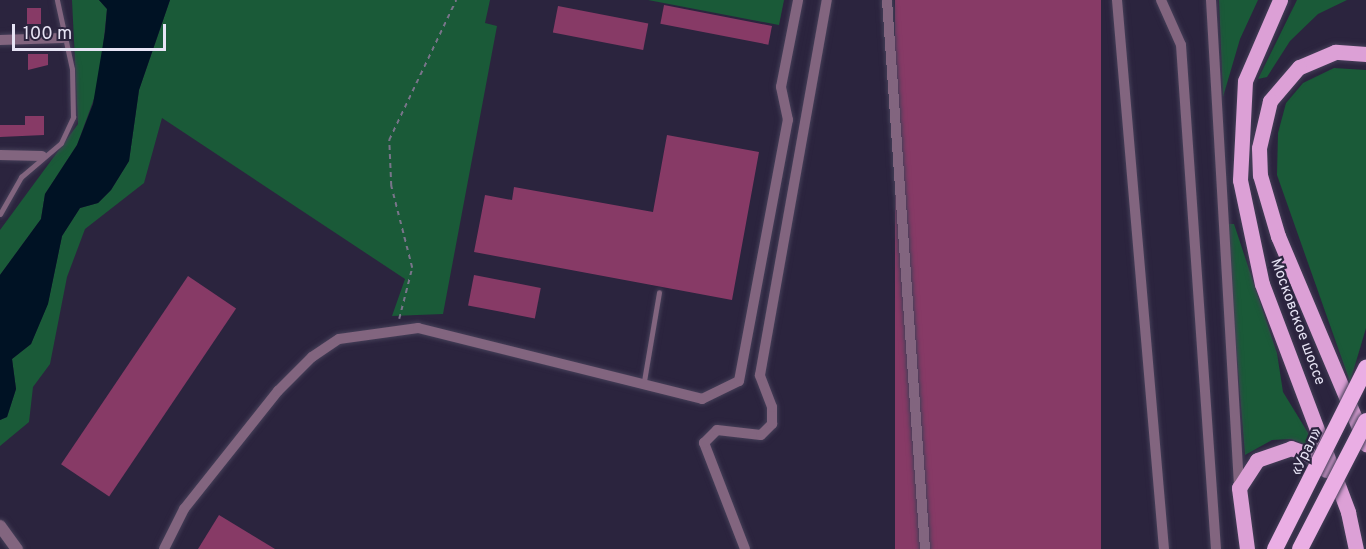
<!DOCTYPE html>
<meta charset="utf-8">
<style>
body{margin:0}
#map{position:relative;width:1366px;height:549px;overflow:hidden;background:#2b243e;font-family:Overpass,sans-serif}
div>[style]{position:absolute}
[style*='--x']{left:calc(var(--x)*1px);top:calc(var(--y)*1px);width:calc(var(--w)*1px);rotate:calc(var(--a)*1deg)}
.green>*{inset:0;background:#1a5a38}
.water>*{inset:0;background:#001224}
.building>*{inset:0;background:#873a66;transform-origin:0 0}
.path>*{height:1.5px;margin-top:-0.75px;transform-origin:0;background:repeating-linear-gradient(90deg,#79748a 0 4.5px,transparent 0 9px)}
.roads{filter:drop-shadow(0 0 2px #453f58) drop-shadow(0 0 2px #453f58)}
.service>*{height:5px;margin:-2.5px;padding:0 2.5px;transform-origin:2.5px;border-radius:2.5px;background:#82657f}
.minor>*{height:10px;margin:-5px;padding:0 5px;transform-origin:5px;border-radius:5px;background:#82657f}
.tertiary>*{height:12px;margin:-6px;padding:0 6px;transform-origin:6px;border-radius:6px;background:#82657f}
.primary>*{height:15px;margin:-7.5px;padding:0 7.5px;transform-origin:7.5px;border-radius:7.5px;background:#dca0d6}
.bridges{filter:drop-shadow(0 0 2px #453f58) drop-shadow(0 0 2px #453f58)}
.trunk-bridge>*{height:16px;margin:-8px;padding:0 8px;transform-origin:8px;border-radius:8px;background:#eaaee4}
span{translate:-50% -50%;white-space:nowrap;text-align:center;line-height:1.15;-webkit-text-stroke:4.5px #2b243e;paint-order:stroke}
.street-label{font-size:15px;color:#e7e4f5}
.scale{position:absolute;left:12px;top:24px;width:154px;height:27px;box-sizing:border-box;border:3px solid #e7e4f5;border-top:0;padding-left:8px;font-size:18px;line-height:21px;white-space:nowrap;color:#e7e4f5;-webkit-text-stroke:4px #2b243e;paint-order:stroke}
</style>
<div id="map">
<div class="green">
<div style="clip-path:polygon(72px 0,99px 0,107px 9px,99px 85px,77px 145px,45px 194px,41px 219px,0 275px,0 230px,78px 124px)"></div>
<div style="clip-path:polygon(170px 0,490px 0,485px 23px,497px 26px,443px 314px,392px 316px,405px 279px,162px 118px,144px 183px,85px 229px,67px 277px,50px 364px,33px 387px,29px 422px,0 446px,0 420px,7px 417px,16px 389px,12px 359px,31px 344px,48px 303px,62px 236px,80px 208px,98px 203px,111px 190px,129px 161px,139px 90px)"></div>
<div style="clip-path:polygon(648px 0,784px 0,779px 25px)"></div>
<div style="clip-path:polygon(1219px 0,1258px 0,1240px 39px,1223px 97px)"></div>
<div style="clip-path:polygon(1297px 0,1347px 0,1318px 14px,1290px 41px,1267px 77px,1258px 79px)"></div>
<div style="clip-path:polygon(1334px 68px,1366px 70px,1366px 328px,1350px 382px,1277px 175px,1278px 133px,1286px 103px,1303px 83px)"></div>
<div style="clip-path:polygon(1226px 224px,1234px 224px,1277px 353px,1283px 392px,1318px 449px,1291px 439px,1272px 440px,1245px 455px)"></div>
</div>
<div class="water">
<div style="clip-path:polygon(99px 0,170px 0,139px 90px,129px 161px,111px 190px,98px 203px,80px 208px,62px 236px,48px 304px,31px 344px,12px 359px,16px 389px,7px 417px,0 420px,0 275px,41px 219px,45px 194px,77px 145px,93px 104px,105px 32px,107px 9px)"></div>
</div>
<div class="building">
<div style="left:895px;top:0;width:206px;height:551px"></div>
<div style="left:664px;top:5px;width:110px;height:19px;rotate:11deg"></div>
<div style="left:558px;top:6px;width:92px;height:27px;rotate:11deg"></div>
<div style="left:27px;top:8px;width:14px;height:16px"></div>
<div style="clip-path:polygon(28px 54px,48px 54px,48px 65px,28px 70px)"></div>
<div style="clip-path:polygon(25px 116px,44px 116px,44px 135px,0 137px,0 125px,25px 125px)"></div>
<div style="clip-path:polygon(667px 135px,759px 152px,732px 300px,474px 252px,485px 195px,512px 200px,514px 187px,653px 212px)"></div>
<div style="left:474px;top:275px;width:68px;height:31px;rotate:11deg"></div>
<div style="left:188px;top:276px;width:58px;height:227px;rotate:34deg"></div>
<div style="clip-path:polygon(219px 515px,275px 549px,198px 549px)"></div>
</div>
<div class="path">
<div style="--x:399;--y:319;--w:53;--a:-75.7"></div>
<div style="--x:412;--y:268;--w:85;--a:-104.4"></div>
<div style="--x:391;--y:186;--w:46;--a:-92.5"></div>
<div style="--x:389;--y:140;--w:155;--a:-64.4"></div>
</div>
<div class="roads">
<div class="service">
<div style="--x:0;--y:214;--w:43;--a:-60.4"></div>
<div style="--x:21;--y:177;--w:52;--a:-40.4"></div>
<div style="--x:61;--y:143;--w:29;--a:-65"></div>
<div style="--x:73;--y:117;--w:48;--a:-91.2"></div>
<div style="--x:72;--y:69;--w:71;--a:-102.3"></div>
<div style="--x:644;--y:381;--w:90;--a:-80.4"></div>
</div>
<div class="minor">
<div style="--x:887;--y:0;--w:550;--a:86.04"></div>
<div style="--x:1117;--y:0;--w:551;--a:85.11"></div>
<div style="--x:1161;--y:0;--w:49;--a:66"></div>
<div style="--x:1181;--y:45;--w:505;--a:86.03"></div>
<div style="--x:1211;--y:0;--w:489;--a:86.7"></div>
<div style="--x:0;--y:40;--w:62;--a:-1.8"></div>
<div style="--x:0;--y:155;--w:42;--a:1.4"></div>
<div style="--x:164;--y:549;--w:45;--a:-63.4"></div>
<div style="--x:184;--y:509;--w:151;--a:-51.5"></div>
<div style="--x:278;--y:391;--w:48;--a:-45"></div>
<div style="--x:312;--y:357;--w:32;--a:-34"></div>
<div style="--x:339;--y:339;--w:80;--a:-7.9"></div>
<div style="--x:418;--y:328;--w:293;--a:14"></div>
<div style="--x:702;--y:399;--w:41;--a:-25.9"></div>
<div style="--x:739;--y:381;--w:266;--a:-79.4"></div>
<div style="--x:788;--y:120;--w:34;--a:-102"></div>
<div style="--x:781;--y:87;--w:89;--a:-78.9"></div>
<div style="--x:745;--y:549;--w:114;--a:-111.1"></div>
<div style="--x:704;--y:443;--w:18;--a:-45"></div>
<div style="--x:717;--y:430;--w:44;--a:6.5"></div>
<div style="--x:761;--y:435;--w:16;--a:-45"></div>
<div style="--x:772;--y:424;--w:17;--a:-90"></div>
<div style="--x:772;--y:407;--w:34;--a:-111"></div>
<div style="--x:760;--y:375;--w:381;--a:-79.9"></div>
</div>
<div class="tertiary">
<div style="--x:0;--y:526;--w:29;--a:54"></div>
</div>
<div class="primary">
<div style="--x:1280;--y:0;--w:88;--a:113.4"></div>
<div style="--x:1245;--y:81;--w:99;--a:92.9"></div>
<div style="--x:1240;--y:180;--w:106;--a:78.1"></div>
<div style="--x:1262;--y:284;--w:244;--a:69.3"></div>
<div style="--x:1348;--y:512;--w:38;--a:78"></div>
<div style="--x:1366;--y:54;--w:31;--a:-176"></div>
<div style="--x:1335;--y:52;--w:39;--a:157"></div>
<div style="--x:1299;--y:67;--w:45;--a:130.5"></div>
<div style="--x:1270;--y:101;--w:48;--a:103.2"></div>
<div style="--x:1259;--y:148;--w:27;--a:88"></div>
<div style="--x:1260;--y:175;--w:64;--a:73.6"></div>
<div style="--x:1278;--y:236;--w:226;--a:67.1"></div>
<div style="--x:1247;--y:549;--w:62;--a:-97.5"></div>
<div style="--x:1239;--y:488;--w:33;--a:-57"></div>
<div style="--x:1257;--y:460;--w:36;--a:-19"></div>
<div style="--x:1291;--y:448;--w:20;--a:20"></div>
<div style="--x:1310;--y:455;--w:22;--a:43"></div>
</div>
</div>
<div class="bridges">
<div class="trunk-bridge">
<div style="--x:1275;--y:549;--w:203;--a:-63.3"></div>
<div style="--x:1300;--y:549;--w:144;--a:-62.7"></div>
</div>
</div>
<div class="street-label">
<span style="left:1297px;top:322px;rotate:70deg">Московское шоссе</span>
<span style="left:1307px;top:452px;rotate:-64deg">«Урал»</span>
</div>
<div class="scale">100 m</div>
</div>
